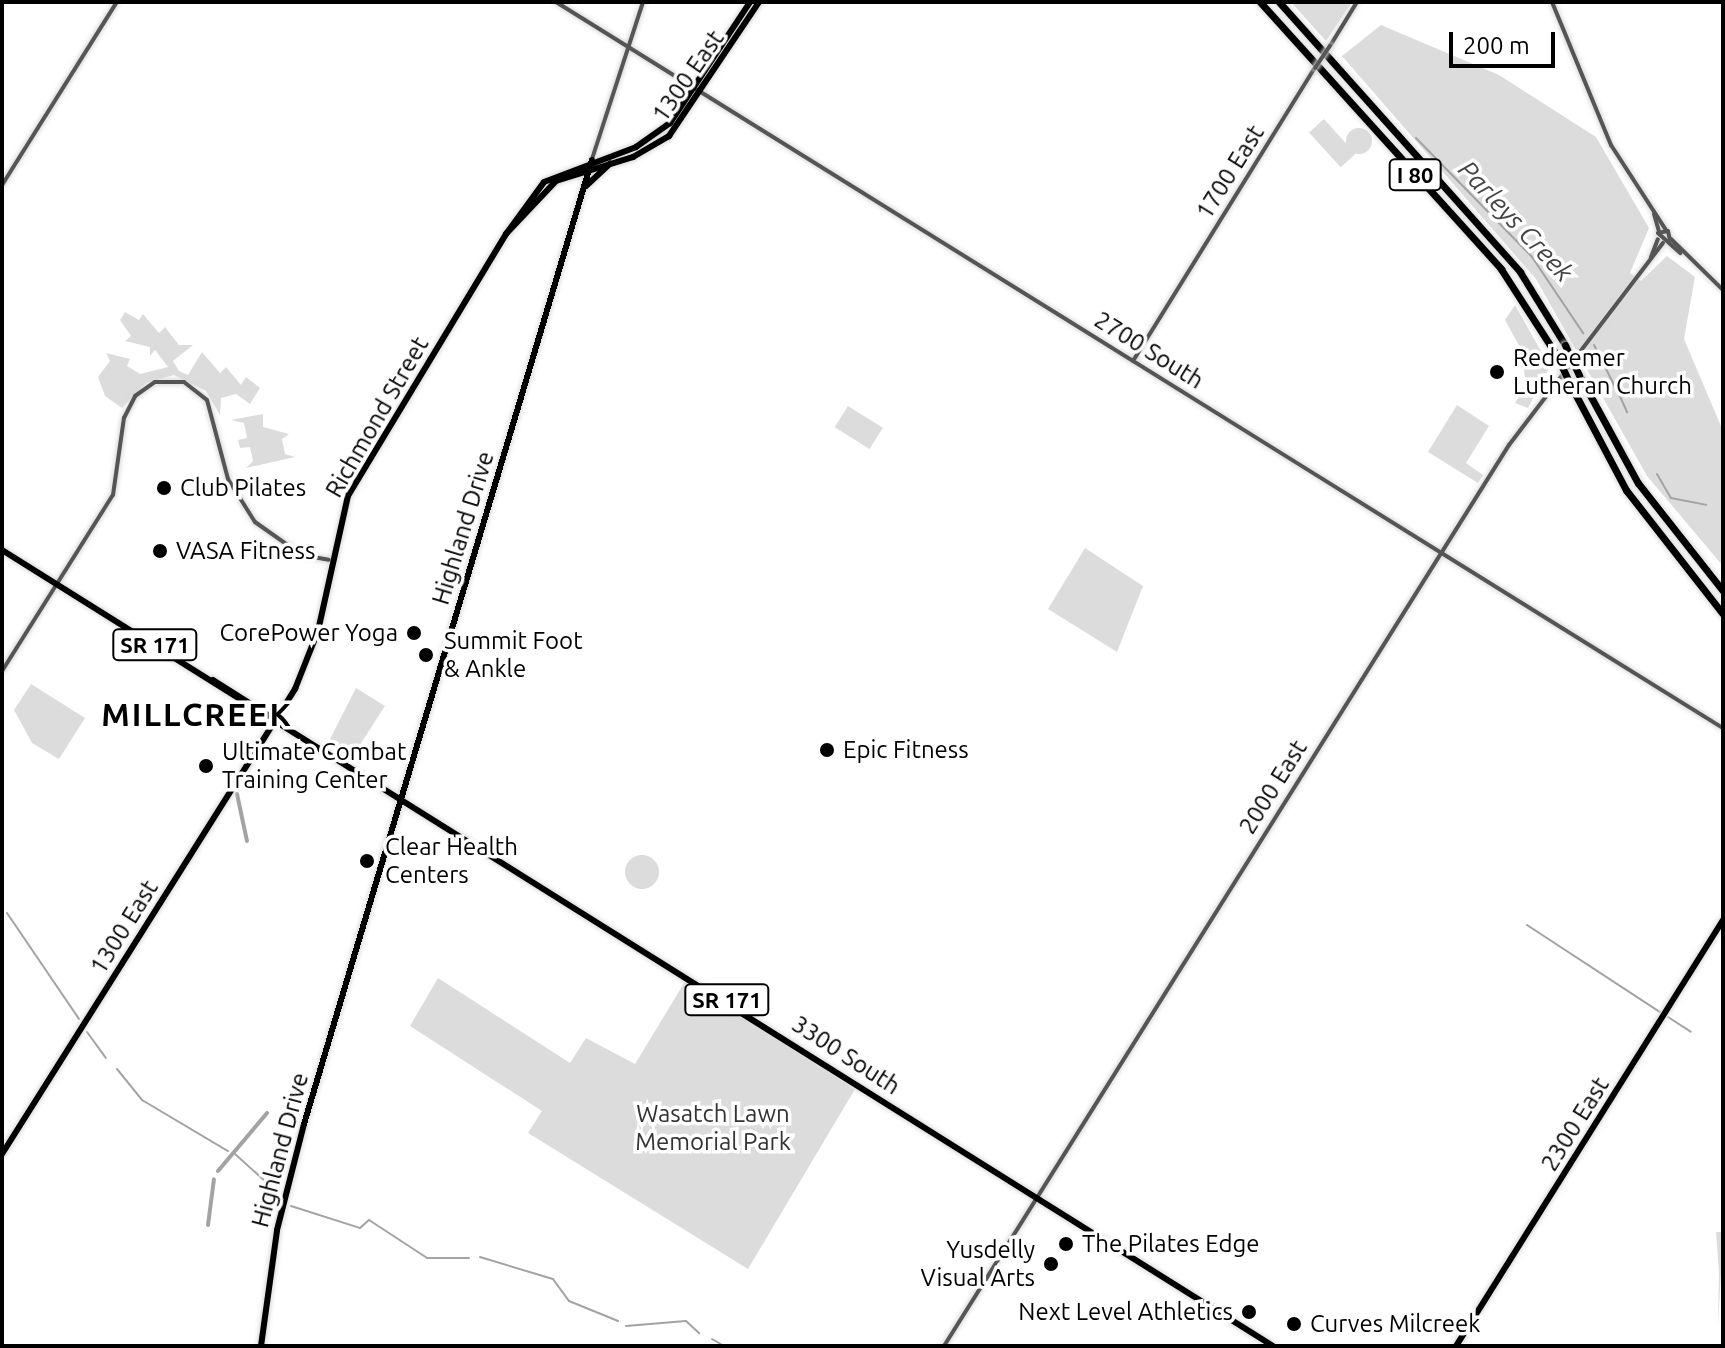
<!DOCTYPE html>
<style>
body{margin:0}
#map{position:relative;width:1725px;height:1348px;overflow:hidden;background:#fff;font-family:Ubuntu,sans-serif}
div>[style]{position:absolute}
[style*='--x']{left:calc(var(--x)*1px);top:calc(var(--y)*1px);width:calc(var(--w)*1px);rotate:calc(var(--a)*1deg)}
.green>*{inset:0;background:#dcdcdc;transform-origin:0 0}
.round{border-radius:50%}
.stream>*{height:2px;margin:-1px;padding:0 1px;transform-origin:1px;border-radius:1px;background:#a3a3a3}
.canal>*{height:4px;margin:-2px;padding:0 2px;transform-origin:2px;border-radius:2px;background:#a3a3a3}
.roads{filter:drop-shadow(0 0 2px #dbdbdb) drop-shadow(0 0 2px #dbdbdb)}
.minor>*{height:4px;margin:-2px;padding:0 2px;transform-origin:2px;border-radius:2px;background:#555}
.major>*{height:6px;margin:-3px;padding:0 3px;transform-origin:3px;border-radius:3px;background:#000}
.highway>*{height:7px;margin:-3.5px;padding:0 3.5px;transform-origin:3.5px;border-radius:3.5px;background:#000}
.bridges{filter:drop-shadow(0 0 2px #dbdbdb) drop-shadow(0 0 2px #dbdbdb)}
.minor-bridge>*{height:4px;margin:-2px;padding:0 2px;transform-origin:2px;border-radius:2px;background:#555}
.highway-bridge>*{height:7px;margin:-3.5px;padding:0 3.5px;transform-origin:3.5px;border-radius:3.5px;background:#000}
.dots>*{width:22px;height:22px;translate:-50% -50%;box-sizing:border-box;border:4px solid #fff;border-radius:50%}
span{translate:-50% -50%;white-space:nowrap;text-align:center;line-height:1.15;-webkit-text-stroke:7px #fff;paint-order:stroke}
.shield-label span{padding:2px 6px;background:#fff;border:2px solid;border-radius:6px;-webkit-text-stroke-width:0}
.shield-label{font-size:22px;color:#000;font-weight:700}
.street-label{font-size:24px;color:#000}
.poi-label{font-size:24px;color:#000}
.left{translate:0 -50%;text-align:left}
.right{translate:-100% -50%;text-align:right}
.park-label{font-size:24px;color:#333}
.water-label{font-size:26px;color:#444;font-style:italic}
.district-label{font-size:32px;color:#000;font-weight:700;letter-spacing:2px}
.frame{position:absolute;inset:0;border:4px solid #000;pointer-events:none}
.scale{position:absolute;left:1449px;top:32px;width:106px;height:36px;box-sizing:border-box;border:4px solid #000;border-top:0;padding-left:10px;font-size:24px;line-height:28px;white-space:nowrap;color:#000;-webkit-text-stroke:6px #fff;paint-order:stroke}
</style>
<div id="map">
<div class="green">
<div style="clip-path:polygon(1291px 2px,1352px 2px,1326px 41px)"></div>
<div style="clip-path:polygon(1381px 25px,1499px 75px,1596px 137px,1649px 228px,1630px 273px,1641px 281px,1667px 256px,1695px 277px,1684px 339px,1723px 431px,1723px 566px,1647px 476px,1536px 279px,1342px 56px)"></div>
<div style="left:1324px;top:119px;width:47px;height:20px;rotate:48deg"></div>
<div class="round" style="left:1346px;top:128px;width:26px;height:26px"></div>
<div style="clip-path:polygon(1515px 305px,1550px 367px,1528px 408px,1515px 403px,1526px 385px,1521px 349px,1505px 320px)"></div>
<div style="clip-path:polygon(125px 312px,139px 320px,143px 314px,159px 333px,165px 327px,179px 345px,193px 345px,173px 361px,179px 371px,188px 375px,202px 352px,220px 373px,226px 367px,241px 385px,246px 377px,260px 388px,250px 404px,236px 394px,221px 398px,220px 415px,206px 391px,174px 375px,146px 383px,122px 408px,105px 396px,98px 377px,110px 361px,106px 353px,130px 359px,127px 366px,140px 374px,168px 367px,155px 350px,150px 356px,150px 347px,125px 341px,131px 336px,120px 320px)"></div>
<div style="clip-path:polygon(1457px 405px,1489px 426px,1466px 463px,1483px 475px,1478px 483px,1428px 452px)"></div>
<div style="left:848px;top:406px;width:41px;height:25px;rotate:32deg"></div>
<div style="clip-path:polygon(263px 414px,263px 427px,289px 434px,282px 439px,285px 454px,295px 457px,246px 468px,253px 461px,250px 447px,240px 448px,238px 440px,247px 438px,244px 423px,231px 420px)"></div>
<div style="clip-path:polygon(1085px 548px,1143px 586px,1117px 652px,1048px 609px)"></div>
<div style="clip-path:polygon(31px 684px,85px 718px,59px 759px,32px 743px,14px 710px)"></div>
<div style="clip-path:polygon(356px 688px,385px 706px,352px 757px,328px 743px)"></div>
<div class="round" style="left:625px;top:855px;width:34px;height:34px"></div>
<div style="clip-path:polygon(438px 978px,570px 1063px,586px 1038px,635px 1064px,686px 980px,855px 1089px,748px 1269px,528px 1133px,542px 1111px,410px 1026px)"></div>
<div style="clip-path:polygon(1716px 1232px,1723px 1232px,1718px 1328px,1719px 1272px)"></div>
</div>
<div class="stream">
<div style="--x:1416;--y:138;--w:166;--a:45.7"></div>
<div style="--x:1532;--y:257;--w:92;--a:56.1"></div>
<div style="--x:1594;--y:345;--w:49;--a:63.4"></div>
<div style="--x:1619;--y:394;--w:20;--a:66"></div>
<div style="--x:1657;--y:474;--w:28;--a:60"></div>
<div style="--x:1671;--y:498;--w:36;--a:11"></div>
<div style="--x:7;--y:913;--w:128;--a:55.8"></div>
<div style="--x:1527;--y:925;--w:159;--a:33.2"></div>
<div style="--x:1668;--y:1017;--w:27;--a:33"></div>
<div style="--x:87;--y:1032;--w:32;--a:54"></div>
<div style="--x:117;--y:1069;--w:40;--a:51"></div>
<div style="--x:142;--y:1100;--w:100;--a:30.7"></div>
<div style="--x:235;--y:1154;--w:55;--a:42.1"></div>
<div style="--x:291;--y:1206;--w:72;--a:17.7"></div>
<div style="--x:360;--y:1228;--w:12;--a:-42"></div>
<div style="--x:369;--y:1220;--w:69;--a:33.2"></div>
<div style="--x:427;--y:1258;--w:42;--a:0"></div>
<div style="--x:480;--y:1257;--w:76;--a:16.8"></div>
<div style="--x:553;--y:1279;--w:27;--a:54"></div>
<div style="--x:569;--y:1301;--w:53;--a:22.2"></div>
<div style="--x:626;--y:1326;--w:60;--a:-4.8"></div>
<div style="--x:686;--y:1321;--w:18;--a:43"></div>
<div style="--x:712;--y:1339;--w:14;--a:30"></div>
</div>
<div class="canal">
<div style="--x:237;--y:794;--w:48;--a:78"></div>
<div style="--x:218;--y:1171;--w:76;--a:-49.8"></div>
<div style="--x:208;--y:1225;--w:46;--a:-82.6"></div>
</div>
<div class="roads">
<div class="minor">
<div style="--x:556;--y:2;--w:1374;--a:31.89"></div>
<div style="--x:1552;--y:2;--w:155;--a:67.6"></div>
<div style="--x:1611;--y:145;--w:101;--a:57.1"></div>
<div style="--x:1330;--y:46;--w:52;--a:-58.5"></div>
<div style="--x:592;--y:159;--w:165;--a:-72"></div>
<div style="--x:2;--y:185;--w:216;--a:-57.9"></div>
<div style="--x:1654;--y:214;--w:19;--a:74"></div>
<div style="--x:1671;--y:239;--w:73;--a:44.4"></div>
<div style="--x:1670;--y:240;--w:9;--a:-103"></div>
<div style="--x:1668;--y:231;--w:10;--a:169"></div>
<div style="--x:1658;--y:233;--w:30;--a:42"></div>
<div style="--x:1651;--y:257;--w:19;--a:-69"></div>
<div style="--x:1133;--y:361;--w:345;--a:-58.2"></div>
<div style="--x:2;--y:671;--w:208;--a:-57.8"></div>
<div style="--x:113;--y:495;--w:78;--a:-81.9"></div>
<div style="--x:124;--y:418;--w:25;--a:-63"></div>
<div style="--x:135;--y:396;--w:24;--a:-35"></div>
<div style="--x:155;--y:382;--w:29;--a:0"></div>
<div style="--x:184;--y:382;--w:29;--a:38"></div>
<div style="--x:207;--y:400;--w:82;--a:75.1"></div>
<div style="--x:228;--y:479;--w:51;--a:57.9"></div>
<div style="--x:255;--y:522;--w:57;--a:35.1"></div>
<div style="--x:302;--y:555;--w:27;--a:10"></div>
<div style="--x:944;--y:1346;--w:1063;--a:-57.91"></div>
<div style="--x:1509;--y:445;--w:254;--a:-52.7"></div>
</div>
<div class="major">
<div style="--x:586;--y:186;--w:33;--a:-43"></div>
<div style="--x:506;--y:234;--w:64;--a:-53.8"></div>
<div style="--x:544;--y:182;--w:98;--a:-20.8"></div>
<div style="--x:636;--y:147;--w:42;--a:-35.2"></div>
<div style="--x:670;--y:123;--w:145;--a:-56.5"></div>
<div style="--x:2;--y:550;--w:1500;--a:32.06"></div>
<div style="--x:213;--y:680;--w:75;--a:32.4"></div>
<div style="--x:2;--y:1154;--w:550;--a:-57.78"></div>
<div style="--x:295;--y:689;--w:62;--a:-68.4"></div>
<div style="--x:318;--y:631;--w:138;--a:-77.5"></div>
<div style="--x:348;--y:496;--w:306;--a:-58.9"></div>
<div style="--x:506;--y:234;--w:73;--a:-46.7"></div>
<div style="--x:556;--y:181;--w:81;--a:-17.3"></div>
<div style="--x:633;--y:157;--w:42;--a:-30.3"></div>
<div style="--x:669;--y:136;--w:161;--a:-56.1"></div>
<div style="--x:261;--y:1346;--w:117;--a:-82.1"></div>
<div style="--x:277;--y:1230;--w:109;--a:-75.7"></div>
<div style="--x:304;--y:1124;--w:1006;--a:-73.37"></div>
<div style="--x:1456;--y:1346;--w:503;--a:-57.92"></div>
</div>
<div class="highway">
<div style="--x:1260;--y:2;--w:360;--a:47.9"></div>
<div style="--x:1501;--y:269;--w:103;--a:57.2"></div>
<div style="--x:1279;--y:2;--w:362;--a:48.2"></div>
<div style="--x:1520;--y:272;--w:86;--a:58.3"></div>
<div style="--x:1579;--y:375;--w:123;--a:61.4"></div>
<div style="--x:1638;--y:483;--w:137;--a:51.8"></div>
<div style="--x:1571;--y:386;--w:118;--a:62.1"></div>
<div style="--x:1626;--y:490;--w:157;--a:52"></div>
</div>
</div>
<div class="bridges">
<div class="minor-bridge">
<div style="--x:1315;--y:68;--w:27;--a:-56"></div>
</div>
<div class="highway-bridge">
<div style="--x:1565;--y:345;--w:33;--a:65"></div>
<div style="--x:1557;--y:356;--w:33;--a:65"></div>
</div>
</div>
<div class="dots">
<div style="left:1497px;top:372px;background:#000"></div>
<div style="left:164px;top:488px;background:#000"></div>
<div style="left:160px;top:551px;background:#000"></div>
<div style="left:414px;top:633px;background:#000"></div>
<div style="left:426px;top:655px;background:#000"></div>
<div style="left:827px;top:750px;background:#000"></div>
<div style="left:206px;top:766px;background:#000"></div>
<div style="left:367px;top:861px;background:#000"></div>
<div style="left:1066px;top:1244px;background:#000"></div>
<div style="left:1051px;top:1264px;background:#000"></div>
<div style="left:1249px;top:1312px;background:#000"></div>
<div style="left:1294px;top:1324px;background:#000"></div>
</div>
<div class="shield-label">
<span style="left:1415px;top:175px">I 80</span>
<span style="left:155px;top:645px">SR 171</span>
<span style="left:727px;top:1000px">SR 171</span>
</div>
<div class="street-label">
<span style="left:688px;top:76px;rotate:-55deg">1300 East</span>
<span style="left:1230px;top:172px;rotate:-58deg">1700 East</span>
<span style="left:1149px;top:350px;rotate:32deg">2700 South</span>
<span style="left:377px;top:417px;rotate:-60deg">Richmond Street</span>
<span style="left:463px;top:528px;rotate:-73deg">Highland Drive</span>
<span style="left:1273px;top:787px;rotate:-58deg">2000 East</span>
<span style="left:124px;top:927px;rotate:-58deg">1300 East</span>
<span style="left:846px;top:1055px;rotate:33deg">3300 South</span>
<span style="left:1575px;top:1124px;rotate:-58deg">2300 East</span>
<span style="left:280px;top:1150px;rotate:-75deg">Highland Drive</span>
</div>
<div class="poi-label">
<span class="left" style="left:1513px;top:372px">Redeemer<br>Lutheran Church</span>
<span class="left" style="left:180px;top:488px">Club Pilates</span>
<span class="left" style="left:176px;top:551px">VASA Fitness</span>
<span class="right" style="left:398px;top:633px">CorePower Yoga</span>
<span class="left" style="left:444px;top:655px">Summit Foot<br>&amp; Ankle</span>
<span class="left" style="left:843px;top:750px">Epic Fitness</span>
<span class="left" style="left:222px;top:766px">Ultimate Combat<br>Training Center</span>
<span class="left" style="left:385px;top:861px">Clear Health<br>Centers</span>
<span class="left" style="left:1082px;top:1244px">The Pilates Edge</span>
<span class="right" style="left:1035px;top:1264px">Yusdelly<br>Visual Arts</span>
<span class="right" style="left:1233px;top:1312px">Next Level Athletics</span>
<span class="left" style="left:1310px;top:1324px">Curves Milcreek</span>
</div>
<div class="park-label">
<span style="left:713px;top:1128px">Wasatch Lawn<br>Memorial Park</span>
</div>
<div class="water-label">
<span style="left:1516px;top:221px;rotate:47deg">Parleys Creek</span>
</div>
<div class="district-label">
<span style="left:197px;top:714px">MILLCREEK</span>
</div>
<div class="frame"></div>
<div class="scale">200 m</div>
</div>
